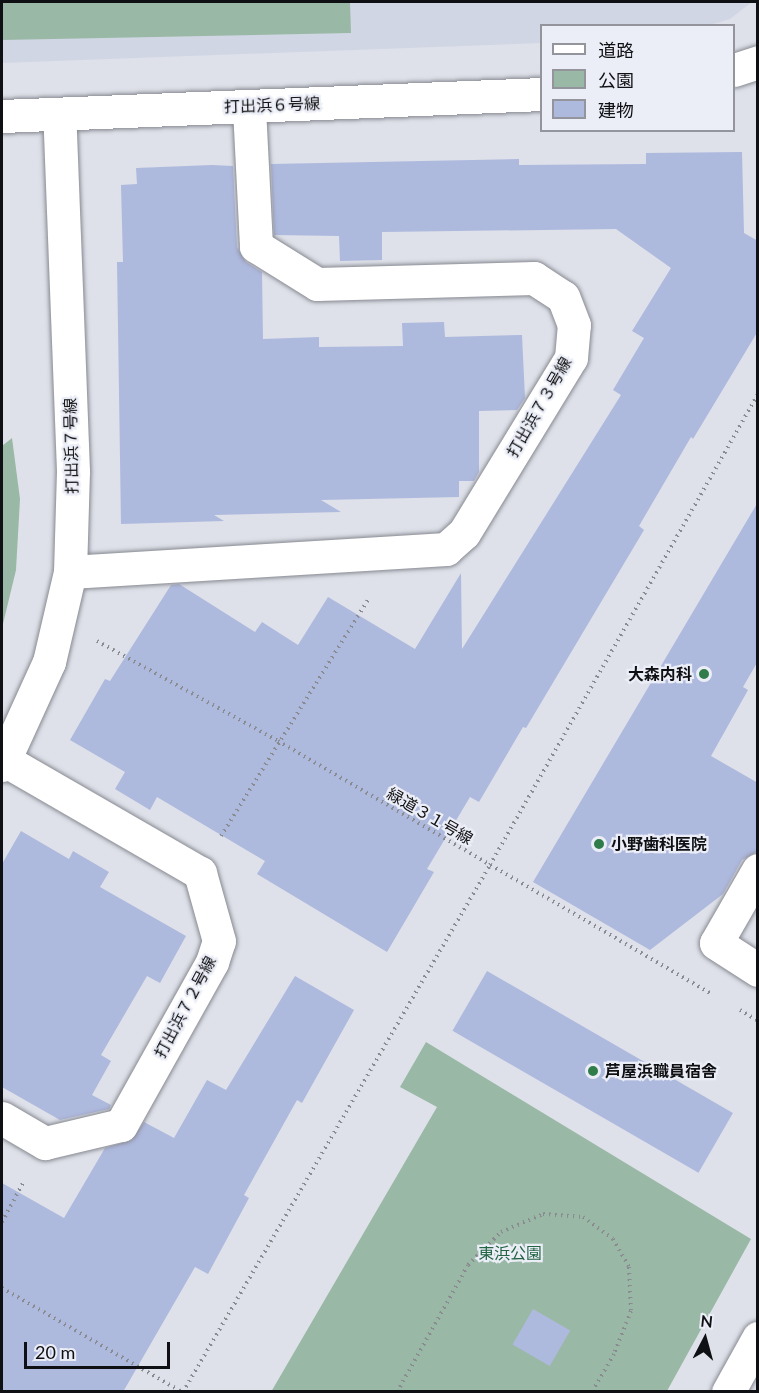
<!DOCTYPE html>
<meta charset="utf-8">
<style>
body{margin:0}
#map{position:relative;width:759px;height:1393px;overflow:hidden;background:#dee1e9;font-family:Lato,"Noto Sans JP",sans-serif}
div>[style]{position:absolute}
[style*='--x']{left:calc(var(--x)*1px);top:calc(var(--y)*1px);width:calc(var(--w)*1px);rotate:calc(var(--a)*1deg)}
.built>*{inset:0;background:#d1d6e5}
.green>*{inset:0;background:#9ab8a6}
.building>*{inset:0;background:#aeb9de;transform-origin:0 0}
.path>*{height:4px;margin-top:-2px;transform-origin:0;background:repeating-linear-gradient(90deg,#898b91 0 1.5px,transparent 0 6px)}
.roads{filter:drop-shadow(0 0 2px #878991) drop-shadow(0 0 2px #878991)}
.minor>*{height:33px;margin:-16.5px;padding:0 16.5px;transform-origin:16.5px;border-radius:16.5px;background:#fff}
.dots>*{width:16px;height:16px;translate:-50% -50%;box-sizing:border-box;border:3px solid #eceef7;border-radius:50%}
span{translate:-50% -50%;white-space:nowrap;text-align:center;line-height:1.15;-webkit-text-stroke:4.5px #eceef7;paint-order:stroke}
.street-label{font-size:16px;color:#0f1013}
.poi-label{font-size:16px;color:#0f1013;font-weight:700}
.right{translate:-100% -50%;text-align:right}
.left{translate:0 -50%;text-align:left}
.park-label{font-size:16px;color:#236444}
.frame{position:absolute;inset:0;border:3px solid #0f1013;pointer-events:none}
.legend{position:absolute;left:540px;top:24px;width:195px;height:108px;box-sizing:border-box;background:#eceef7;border:2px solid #94959c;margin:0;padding:8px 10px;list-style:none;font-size:18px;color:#0f1013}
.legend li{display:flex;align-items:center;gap:12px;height:30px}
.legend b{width:30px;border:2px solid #94959c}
.north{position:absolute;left:675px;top:1309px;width:60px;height:60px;-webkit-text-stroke:4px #eceef7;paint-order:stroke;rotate:6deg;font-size:16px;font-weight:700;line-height:24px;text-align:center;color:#0f1013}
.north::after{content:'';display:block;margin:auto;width:21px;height:27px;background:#0f1013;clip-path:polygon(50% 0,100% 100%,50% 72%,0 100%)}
.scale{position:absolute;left:24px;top:1342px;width:146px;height:27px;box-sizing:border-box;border:3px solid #0f1013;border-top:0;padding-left:8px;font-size:18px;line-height:21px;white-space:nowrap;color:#0f1013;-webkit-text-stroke:4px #eceef7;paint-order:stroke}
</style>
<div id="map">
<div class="built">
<div style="clip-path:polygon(2px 2px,752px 2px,730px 19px,710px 25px,542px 26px,541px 43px,2px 63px)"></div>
</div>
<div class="green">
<div style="clip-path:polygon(2px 2px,350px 2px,351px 33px,2px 40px)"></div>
<div style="clip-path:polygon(12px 438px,20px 499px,16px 570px,2px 628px,2px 446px)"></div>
<div style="clip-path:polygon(426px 1042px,751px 1239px,667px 1391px,271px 1392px,437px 1107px,400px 1087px)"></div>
</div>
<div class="building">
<div style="clip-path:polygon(742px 152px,744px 233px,758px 241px,758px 331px,693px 439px,691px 437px,639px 526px,644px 530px,526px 728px,523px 727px,479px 802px,470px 797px,427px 869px,434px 872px,387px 952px,257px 874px,265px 861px,157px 797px,150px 810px,115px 789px,125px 772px,70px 740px,105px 679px,110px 681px,171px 585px,179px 584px,255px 632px,262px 622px,298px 645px,328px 597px,415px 649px,461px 573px,462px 649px,621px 395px,613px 390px,644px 338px,632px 331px,671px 268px,616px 229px,382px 232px,382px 260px,340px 261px,339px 236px,274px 235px,271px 164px,519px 159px,519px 165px,646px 164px,646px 153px)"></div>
<div style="clip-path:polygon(212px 165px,233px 166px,237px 247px,246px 262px,262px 272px,263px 339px,319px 337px,319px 347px,403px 346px,402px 323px,444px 322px,445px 337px,522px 335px,525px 398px,517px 410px,479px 411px,479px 472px,474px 481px,459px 481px,459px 497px,321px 500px,341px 512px,214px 515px,224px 521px,121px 524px,117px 262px,123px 262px,121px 185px,137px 184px,136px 168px)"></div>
<div style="clip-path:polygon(758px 502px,758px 661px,743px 687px,748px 690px,711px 756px,758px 783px,758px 851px,742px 860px,723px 894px,650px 950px,533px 882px)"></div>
<div style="clip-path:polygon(21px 831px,69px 859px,73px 851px,109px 872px,100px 887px,186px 936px,160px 983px,147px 976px,101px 1055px,111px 1061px,92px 1095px,111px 1105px,109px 1109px,60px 1120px,2px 1087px,2px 864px)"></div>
<div style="left:487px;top:971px;width:284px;height:69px;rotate:30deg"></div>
<div style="clip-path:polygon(295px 976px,354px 1010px,302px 1103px,297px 1100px,244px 1195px,249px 1198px,208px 1274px,195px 1267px,123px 1392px,2px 1392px,2px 1183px,64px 1218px,105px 1148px,132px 1140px,144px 1122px,174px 1138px,207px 1080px,226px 1090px)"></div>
<div style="left:533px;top:1309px;width:43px;height:41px;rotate:30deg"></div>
</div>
<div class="path">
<div style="--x:97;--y:641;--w:207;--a:28.9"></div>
<div style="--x:278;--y:741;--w:500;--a:30.26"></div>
<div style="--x:221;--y:836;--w:280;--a:-58.1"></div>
<div style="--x:740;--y:1010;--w:21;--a:31"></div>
<div style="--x:2;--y:1222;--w:47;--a:-61.8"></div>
<div style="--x:2;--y:1288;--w:208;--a:30"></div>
<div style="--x:183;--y:1392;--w:610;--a:-59.78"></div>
<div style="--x:490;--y:865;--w:542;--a:-60.36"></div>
<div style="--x:397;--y:1392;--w:145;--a:-60.8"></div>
<div style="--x:468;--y:1265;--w:47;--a:-45"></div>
<div style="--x:501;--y:1232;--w:46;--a:-23.2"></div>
<div style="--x:543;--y:1214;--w:40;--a:4.3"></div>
<div style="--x:583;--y:1217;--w:37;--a:36"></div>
<div style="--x:613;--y:1239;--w:32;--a:60"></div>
<div style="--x:629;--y:1267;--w:44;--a:87.4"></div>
<div style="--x:631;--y:1311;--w:46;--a:111.6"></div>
<div style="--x:614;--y:1354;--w:44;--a:120.1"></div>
</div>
<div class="roads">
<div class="minor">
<div style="--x:734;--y:70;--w:25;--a:-18"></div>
<div style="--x:2;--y:116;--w:540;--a:-2.33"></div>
<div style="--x:70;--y:572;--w:377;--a:-3.5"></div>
<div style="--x:446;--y:549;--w:24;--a:-42"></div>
<div style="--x:464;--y:533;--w:205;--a:-58.6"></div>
<div style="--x:571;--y:358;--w:33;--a:-85"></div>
<div style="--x:574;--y:325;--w:30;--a:-111"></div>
<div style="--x:563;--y:297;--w:35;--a:-147"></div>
<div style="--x:534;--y:278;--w:217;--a:178.4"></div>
<div style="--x:317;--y:284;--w:72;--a:-148.1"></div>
<div style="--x:256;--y:246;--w:140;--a:-92.9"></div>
<div style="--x:2;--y:765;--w:113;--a:-65.5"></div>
<div style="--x:49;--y:662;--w:92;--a:-76.9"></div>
<div style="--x:70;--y:572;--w:101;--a:-88.3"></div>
<div style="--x:73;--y:471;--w:357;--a:-92.2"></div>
<div style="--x:758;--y:870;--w:84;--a:119.9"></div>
<div style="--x:716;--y:943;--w:50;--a:32.7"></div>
<div style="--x:2;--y:1118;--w:50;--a:30.2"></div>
<div style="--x:45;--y:1143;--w:78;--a:-13.3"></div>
<div style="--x:121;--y:1125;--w:187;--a:-60.8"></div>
<div style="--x:212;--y:962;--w:22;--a:-72"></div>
<div style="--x:219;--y:941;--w:71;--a:-105.6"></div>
<div style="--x:200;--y:873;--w:226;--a:-150"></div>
<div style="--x:728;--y:1392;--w:62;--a:-60.9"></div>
</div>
</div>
<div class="dots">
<div style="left:704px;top:674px;background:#307c4a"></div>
<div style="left:599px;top:844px;background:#307c4a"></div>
<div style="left:593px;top:1071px;background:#307c4a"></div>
</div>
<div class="street-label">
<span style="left:272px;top:105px;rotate:-2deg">打出浜６号線</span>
<span style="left:539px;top:407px;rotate:-60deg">打出浜７３号線</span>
<span style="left:71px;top:446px;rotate:-91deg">打出浜７号線</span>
<span style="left:430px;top:816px;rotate:30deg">緑道３１号線</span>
<span style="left:185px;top:1007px;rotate:-62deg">打出浜７２号線</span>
</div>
<div class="poi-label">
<span class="right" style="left:692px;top:674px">大森内科</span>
<span class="left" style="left:611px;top:844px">小野歯科医院</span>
<span class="left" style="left:605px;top:1071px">芦屋浜職員宿舎</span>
</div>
<div class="park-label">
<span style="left:510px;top:1253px">東浜公園</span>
</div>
<div class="frame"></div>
<ul class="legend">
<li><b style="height:8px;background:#fff"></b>道路</li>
<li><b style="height:16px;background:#9ab8a6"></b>公園</li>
<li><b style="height:16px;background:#aeb9de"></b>建物</li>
</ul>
<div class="north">N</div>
<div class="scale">20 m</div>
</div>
